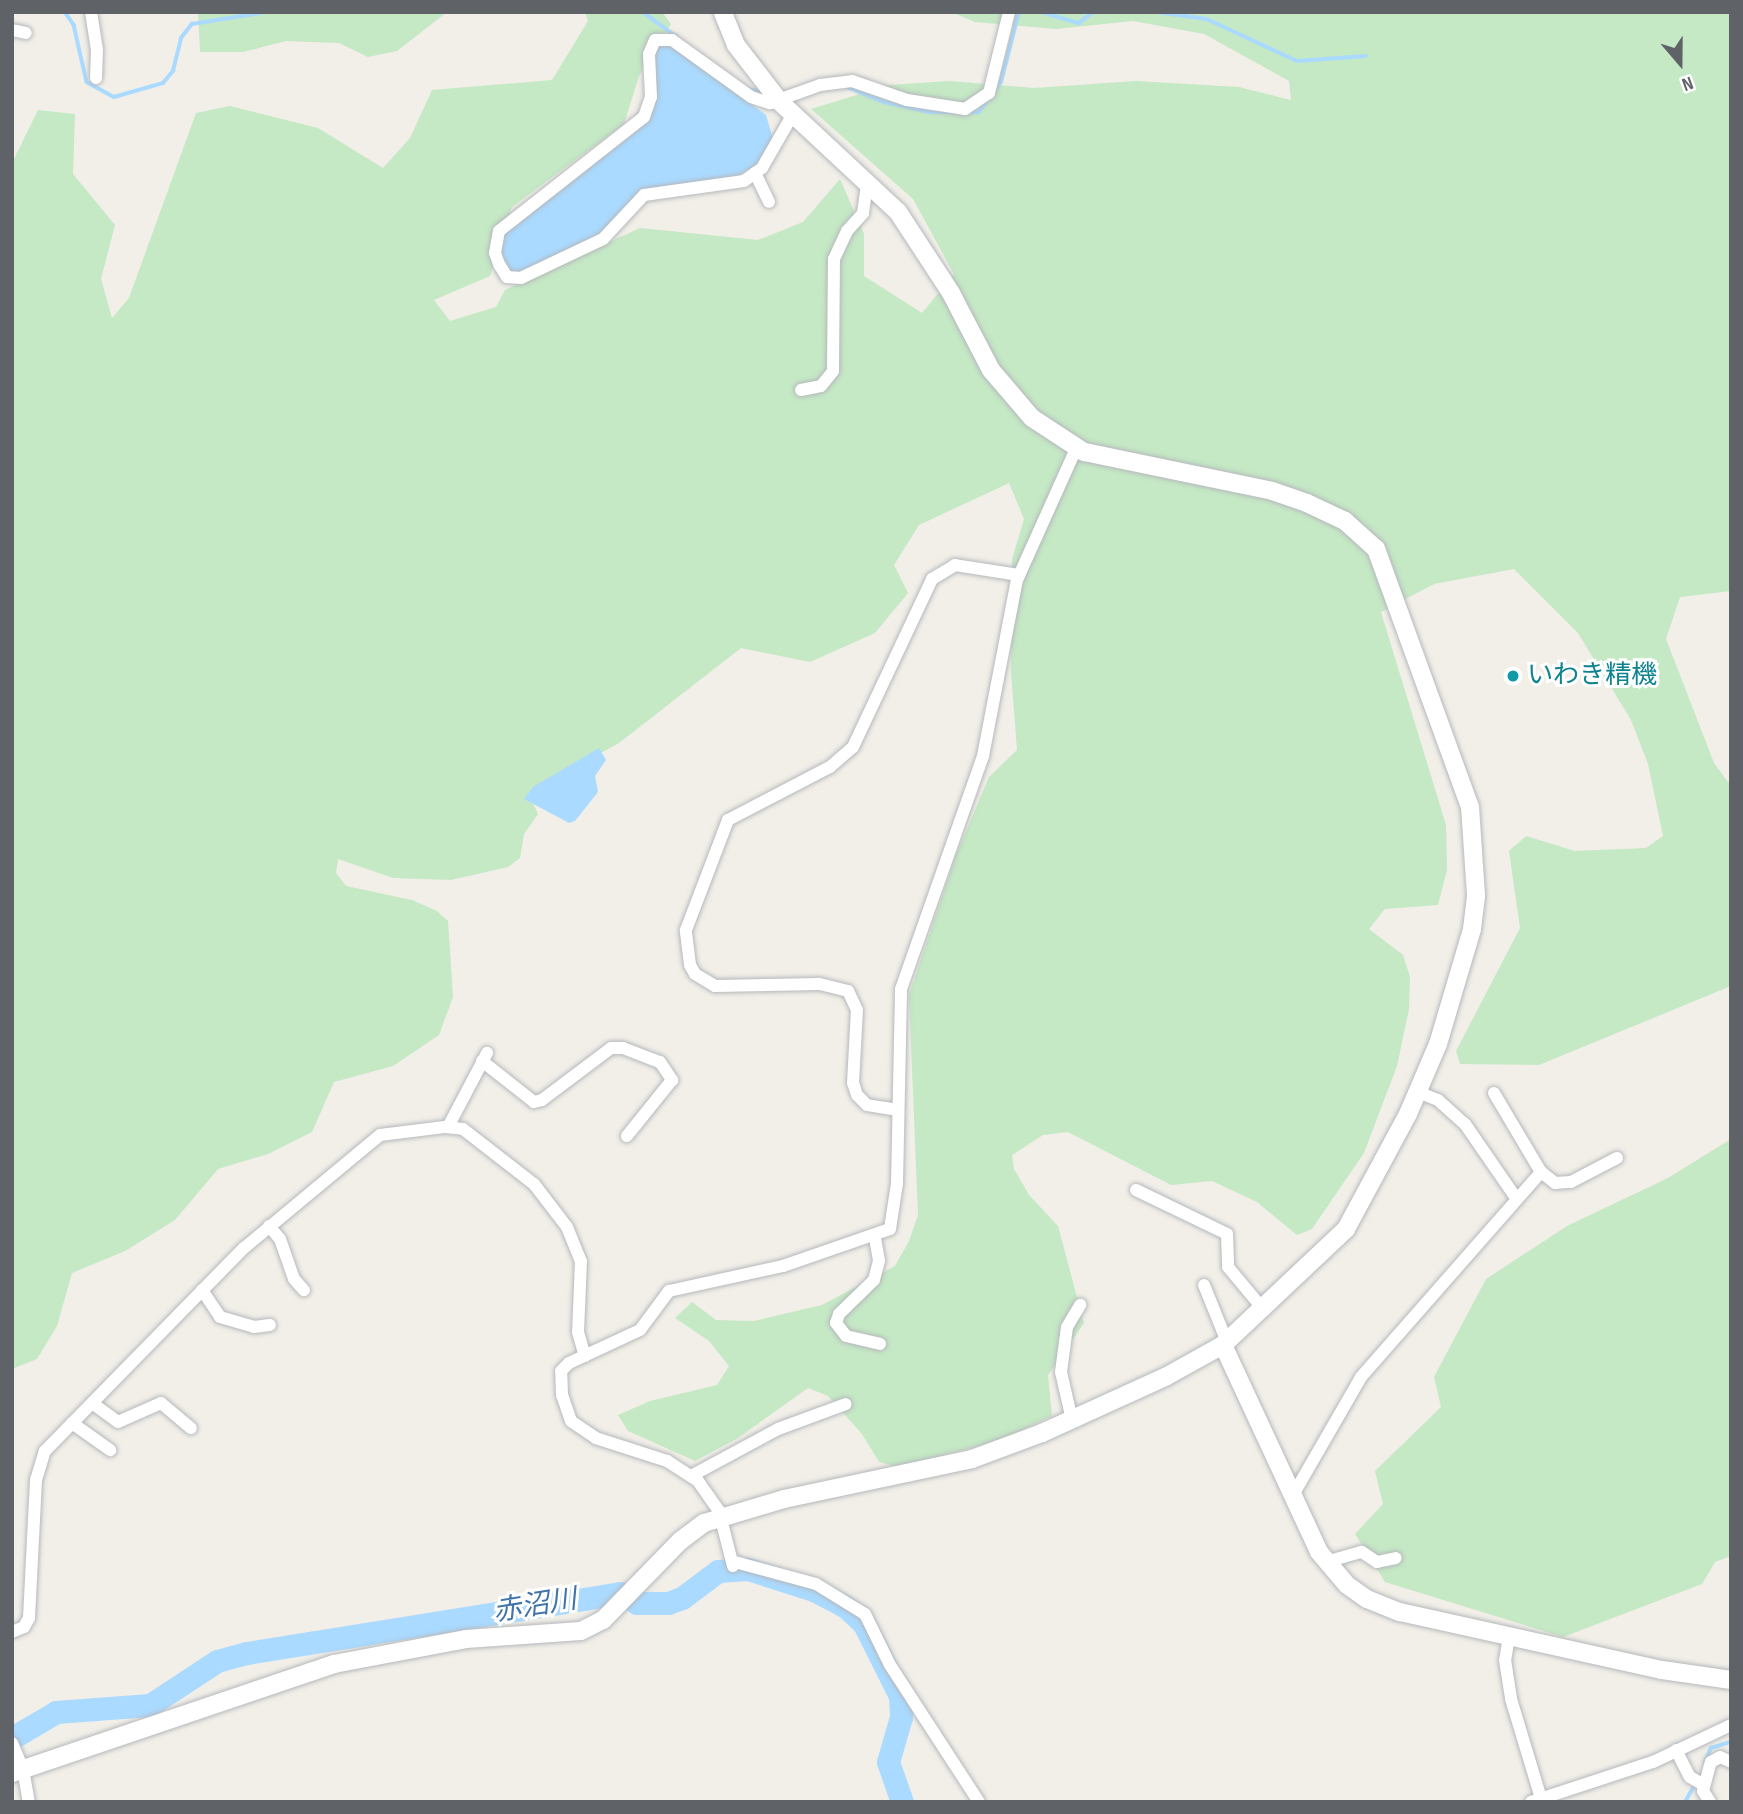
<!DOCTYPE html>
<meta charset="utf-8">
<style>
body{margin:0}
#map{position:relative;width:1743px;height:1814px;overflow:hidden;background:#f1efe8;font-family:"Sofia Sans Condensed","Noto Sans JP",sans-serif}
div>[style]{position:absolute}
[style*='--x']{left:calc(var(--x)*1px);top:calc(var(--y)*1px);width:calc(var(--w)*1px);rotate:calc(var(--a)*1deg)}
.green>*{inset:0;background:#c5e8c5}
.water>*{inset:0;background:#aadaff}
.stream>*{height:3.5px;margin:-1.75px;padding:0 1.75px;transform-origin:1.75px;border-radius:1.75px;background:#aadaff}
.river>*{height:23px;margin:-11.5px;padding:0 11.5px;transform-origin:11.5px;border-radius:11.5px;background:#aadaff}
.roads{filter:drop-shadow(0 0 2px #b5b8bc) drop-shadow(0 0 2px #b5b8bc)}
.street>*{height:12px;margin:-6px;padding:0 6px;transform-origin:6px;border-radius:6px;background:#fff}
.secondary>*{height:18px;margin:-9px;padding:0 9px;transform-origin:9px;border-radius:9px;background:#fff}
.dots>*{width:19px;height:19px;translate:-50% -50%;box-sizing:border-box;border:4px solid #fff;border-radius:50%}
span{translate:-50% -50%;white-space:nowrap;text-align:center;line-height:1.15;-webkit-text-stroke:6px #fff;paint-order:stroke}
.culture-label{font-size:26px;color:#0d838f}
.left{translate:0 -50%;text-align:left}
.water-label{font-size:28px;color:#4174aa;font-style:italic}
.frame{position:absolute;inset:0;border:14px solid #5f6368;pointer-events:none}
.north{position:absolute;left:1645px;top:28px;width:70px;height:70px;-webkit-text-stroke:5px #fff;paint-order:stroke;rotate:160deg;font-size:19px;font-weight:700;line-height:28px;text-align:center;color:#5f6368}
.north::after{content:'';display:block;margin:auto;width:24px;height:32px;background:#5f6368;clip-path:polygon(50% 0,100% 100%,50% 72%,0 100%)}
</style>
<div id="map">
<div class="green">
<div style="clip-path:polygon(198px 12px,447px 12px,397px 51px,368px 57px,339px 43px,286px 41px,243px 52px,200px 52px)"></div>
<div style="clip-path:polygon(585px 12px,662px 12px,671px 24px,639px 76px,624px 124px,512px 207px,490px 276px,434px 300px,450px 321px,496px 307px,505px 290px,640px 228px,758px 240px,803px 222px,840px 179px,864px 234px,864px 276px,922px 313px,954px 274px,913px 199px,811px 109px,889px 85px,950px 81px,1034px 88px,1136px 81px,1239px 87px,1291px 100px,1289px 81px,1204px 34px,1133px 21px,1056px 29px,975px 22px,951px 12px,1731px 12px,1731px 591px,1680px 597px,1666px 639px,1714px 763px,1731px 786px,1731px 986px,1539px 1065px,1460px 1064px,1456px 1051px,1520px 928px,1509px 851px,1526px 836px,1575px 851px,1646px 848px,1663px 836px,1648px 764px,1631px 720px,1578px 633px,1514px 569px,1434px 584px,1381px 612px,1446px 825px,1447px 870px,1438px 905px,1385px 909px,1369px 929px,1403px 955px,1410px 977px,1409px 1009px,1397px 1066px,1364px 1153px,1312px 1229px,1297px 1235px,1257px 1202px,1212px 1181px,1171px 1185px,1068px 1132px,1043px 1135px,1012px 1155px,1014px 1169px,1029px 1195px,1058px 1226px,1084px 1323px,1048px 1375px,1052px 1416px,998px 1441px,898px 1467px,879px 1462px,862px 1434px,828px 1396px,808px 1388px,738px 1438px,695px 1461px,628px 1431px,618px 1415px,650px 1401px,717px 1385px,729px 1366px,709px 1341px,675px 1318px,692px 1302px,716px 1320px,754px 1321px,822px 1305px,895px 1266px,909px 1241px,918px 1215px,909px 995px,956px 855px,989px 777px,1017px 750px,1011px 673px,1012px 559px,1024px 519px,1009px 483px,919px 525px,894px 565px,908px 593px,875px 633px,810px 662px,741px 648px,619px 743px,528px 793px,538px 814px,524px 834px,520px 858px,508px 867px,451px 880px,393px 878px,338px 859px,336px 873px,346px 886px,412px 900px,437px 911px,448px 921px,453px 997px,439px 1035px,393px 1066px,334px 1082px,312px 1132px,268px 1154px,218px 1169px,175px 1220px,125px 1251px,72px 1273px,57px 1326px,37px 1359px,12px 1369px,12px 163px,38px 110px,75px 114px,73px 174px,115px 225px,101px 279px,112px 318px,129px 298px,196px 113px,230px 106px,318px 128px,383px 168px,410px 138px,432px 90px,552px 80px,588px 21px)"></div>
<div style="clip-path:polygon(1731px 1139px,1731px 1556px,1715px 1562px,1702px 1584px,1563px 1637px,1385px 1582px,1355px 1534px,1383px 1504px,1375px 1471px,1441px 1407px,1434px 1377px,1486px 1279px,1567px 1226px,1668px 1178px)"></div>
</div>
<div class="water">
<div style="clip-path:polygon(658px 44px,670px 44px,766px 115px,773px 139px,758px 164px,729px 181px,642px 190px,600px 236px,519px 274px,510px 273px,499px 252px,503px 233px,640px 127px)"></div>
<div style="clip-path:polygon(599px 748px,606px 760px,595px 776px,598px 792px,575px 821px,569px 823px,524px 799px,533px 787px)"></div>
</div>
<div class="stream">
<div style="--x:65;--y:12;--w:16;--a:55"></div>
<div style="--x:74;--y:25;--w:58;--a:77.2"></div>
<div style="--x:87;--y:82;--w:31;--a:29"></div>
<div style="--x:114;--y:97;--w:51;--a:-15.9"></div>
<div style="--x:163;--y:83;--w:16;--a:-50"></div>
<div style="--x:173;--y:71;--w:34;--a:-76"></div>
<div style="--x:181;--y:38;--w:18;--a:-52"></div>
<div style="--x:192;--y:24;--w:76;--a:-9.1"></div>
<div style="--x:643;--y:12;--w:42;--a:36.3"></div>
<div style="--x:1042;--y:12;--w:39;--a:17"></div>
<div style="--x:1079;--y:23;--w:18;--a:-38"></div>
<div style="--x:1157;--y:12;--w:50;--a:8"></div>
<div style="--x:1207;--y:19;--w:99;--a:25"></div>
<div style="--x:1297;--y:61;--w:69;--a:-4.1"></div>
<div style="--x:847;--y:87;--w:40;--a:22"></div>
<div style="--x:884;--y:102;--w:46;--a:12.5"></div>
<div style="--x:929;--y:112;--w:50;--a:0"></div>
<div style="--x:979;--y:112;--w:37;--a:-54"></div>
<div style="--x:1001;--y:82;--w:72;--a:-75.6"></div>
<div style="--x:748;--y:89;--w:17;--a:10"></div>
<div style="--x:1705;--y:1762;--w:15;--a:-67"></div>
<div style="--x:1711;--y:1748;--w:21;--a:-17"></div>
<div style="--x:1685;--y:1802;--w:20;--a:-60"></div>
</div>
<div class="river">
<div style="--x:12;--y:1738;--w:51;--a:-30.6"></div>
<div style="--x:56;--y:1712;--w:94;--a:-4.3"></div>
<div style="--x:150;--y:1705;--w:80;--a:-33.3"></div>
<div style="--x:217;--y:1661;--w:31;--a:-15"></div>
<div style="--x:247;--y:1653;--w:378;--a:-9.1"></div>
<div style="--x:620;--y:1593;--w:20;--a:30"></div>
<div style="--x:637;--y:1603;--w:31;--a:0"></div>
<div style="--x:668;--y:1603;--w:15;--a:-20"></div>
<div style="--x:682;--y:1598;--w:45;--a:-36.9"></div>
<div style="--x:718;--y:1571;--w:30;--a:-4"></div>
<div style="--x:748;--y:1569;--w:69;--a:17.7"></div>
<div style="--x:814;--y:1590;--w:36;--a:28"></div>
<div style="--x:846;--y:1607;--w:25;--a:43"></div>
<div style="--x:864;--y:1624;--w:80;--a:63.4"></div>
<div style="--x:900;--y:1696;--w:21;--a:87"></div>
<div style="--x:901;--y:1717;--w:47;--a:106.1"></div>
<div style="--x:888;--y:1762;--w:42;--a:70.7"></div>
</div>
<div class="roads">
<div class="street">
<div style="--x:91;--y:12;--w:38;--a:81"></div>
<div style="--x:97;--y:50;--w:28;--a:92"></div>
<div style="--x:12;--y:30;--w:14;--a:12"></div>
<div style="--x:793;--y:114;--w:62;--a:119.9"></div>
<div style="--x:762;--y:168;--w:22;--a:144"></div>
<div style="--x:744;--y:181;--w:101;--a:172"></div>
<div style="--x:644;--y:195;--w:60;--a:133"></div>
<div style="--x:603;--y:239;--w:91;--a:154.6"></div>
<div style="--x:521;--y:278;--w:14;--a:-176"></div>
<div style="--x:507;--y:277;--w:15;--a:-122"></div>
<div style="--x:499;--y:264;--w:12;--a:-110"></div>
<div style="--x:495;--y:253;--w:22;--a:-80"></div>
<div style="--x:499;--y:231;--w:184;--a:-38.2"></div>
<div style="--x:644;--y:117;--w:21;--a:-71"></div>
<div style="--x:651;--y:97;--w:43;--a:-92.7"></div>
<div style="--x:649;--y:54;--w:15;--a:-67"></div>
<div style="--x:655;--y:40;--w:17;--a:0"></div>
<div style="--x:672;--y:40;--w:97;--a:35.8"></div>
<div style="--x:751;--y:97;--w:20;--a:18"></div>
<div style="--x:770;--y:103;--w:53;--a:-19.8"></div>
<div style="--x:820;--y:85;--w:32;--a:-7"></div>
<div style="--x:852;--y:81;--w:58;--a:19.1"></div>
<div style="--x:907;--y:100;--w:59;--a:8.8"></div>
<div style="--x:965;--y:109;--w:29;--a:-34"></div>
<div style="--x:989;--y:93;--w:83;--a:-76.1"></div>
<div style="--x:755;--y:173;--w:32;--a:64"></div>
<div style="--x:801;--y:390;--w:20;--a:-11"></div>
<div style="--x:821;--y:386;--w:19;--a:-51"></div>
<div style="--x:833;--y:371;--w:112;--a:-89.5"></div>
<div style="--x:834;--y:259;--w:31;--a:-65"></div>
<div style="--x:847;--y:231;--w:24;--a:-48"></div>
<div style="--x:863;--y:213;--w:28;--a:-82"></div>
<div style="--x:482;--y:1061;--w:66;--a:38.3"></div>
<div style="--x:534;--y:1102;--w:8;--a:-14"></div>
<div style="--x:542;--y:1100;--w:86;--a:-37"></div>
<div style="--x:611;--y:1048;--w:12;--a:0"></div>
<div style="--x:623;--y:1048;--w:40;--a:21"></div>
<div style="--x:660;--y:1062;--w:22;--a:56"></div>
<div style="--x:672;--y:1080;--w:72;--a:128.8"></div>
<div style="--x:1418;--y:1092;--w:22;--a:22"></div>
<div style="--x:1438;--y:1100;--w:36;--a:42"></div>
<div style="--x:1465;--y:1124;--w:90;--a:55.4"></div>
<div style="--x:1494;--y:1093;--w:92;--a:59.3"></div>
<div style="--x:1541;--y:1172;--w:18;--a:38"></div>
<div style="--x:1555;--y:1183;--w:16;--a:-4"></div>
<div style="--x:1571;--y:1182;--w:52;--a:-27.6"></div>
<div style="--x:898;--y:1110;--w:31;--a:-171"></div>
<div style="--x:867;--y:1105;--w:14;--a:-135"></div>
<div style="--x:857;--y:1095;--w:13;--a:-108"></div>
<div style="--x:853;--y:1083;--w:73;--a:-86.9"></div>
<div style="--x:857;--y:1010;--w:21;--a:-115"></div>
<div style="--x:848;--y:991;--w:30;--a:-166"></div>
<div style="--x:819;--y:984;--w:104;--a:178.9"></div>
<div style="--x:715;--y:986;--w:23;--a:-149"></div>
<div style="--x:695;--y:974;--w:10;--a:-119"></div>
<div style="--x:690;--y:965;--w:35;--a:-97"></div>
<div style="--x:686;--y:930;--w:118;--a:-69.1"></div>
<div style="--x:728;--y:820;--w:115;--a:-27.5"></div>
<div style="--x:830;--y:767;--w:30;--a:-41"></div>
<div style="--x:853;--y:747;--w:186;--a:-64.8"></div>
<div style="--x:932;--y:579;--w:27;--a:-31"></div>
<div style="--x:955;--y:565;--w:65;--a:8.9"></div>
<div style="--x:448;--y:1127;--w:84;--a:-62.2"></div>
<div style="--x:1136;--y:1190;--w:101;--a:25.8"></div>
<div style="--x:1227;--y:1234;--w:33;--a:88"></div>
<div style="--x:1228;--y:1267;--w:55;--a:50.2"></div>
<div style="--x:269;--y:1226;--w:17;--a:50"></div>
<div style="--x:280;--y:1239;--w:42;--a:70.7"></div>
<div style="--x:294;--y:1279;--w:15;--a:48"></div>
<div style="--x:875;--y:1238;--w:23;--a:80"></div>
<div style="--x:879;--y:1261;--w:20;--a:105"></div>
<div style="--x:874;--y:1280;--w:49;--a:135.8"></div>
<div style="--x:839;--y:1314;--w:9;--a:108"></div>
<div style="--x:836;--y:1323;--w:16;--a:52"></div>
<div style="--x:846;--y:1336;--w:35;--a:13"></div>
<div style="--x:1204;--y:1285;--w:61;--a:68"></div>
<div style="--x:202;--y:1290;--w:32;--a:56"></div>
<div style="--x:220;--y:1317;--w:35;--a:16"></div>
<div style="--x:254;--y:1327;--w:16;--a:-7"></div>
<div style="--x:92;--y:1403;--w:32;--a:36"></div>
<div style="--x:118;--y:1422;--w:47;--a:-23.8"></div>
<div style="--x:161;--y:1403;--w:39;--a:40"></div>
<div style="--x:1072;--y:1420;--w:49;--a:-102.9"></div>
<div style="--x:1061;--y:1372;--w:45;--a:-82.4"></div>
<div style="--x:1067;--y:1327;--w:26;--a:-59"></div>
<div style="--x:72;--y:1423;--w:47;--a:35.4"></div>
<div style="--x:691;--y:1476;--w:99;--a:-28.4"></div>
<div style="--x:778;--y:1429;--w:72;--a:-20.2"></div>
<div style="--x:1293;--y:1495;--w:136;--a:-60"></div>
<div style="--x:1361;--y:1377;--w:273;--a:-48.7"></div>
<div style="--x:735;--y:1562;--w:84;--a:15.2"></div>
<div style="--x:816;--y:1584;--w:57;--a:31.5"></div>
<div style="--x:865;--y:1614;--w:57;--a:63.9"></div>
<div style="--x:890;--y:1665;--w:163;--a:57"></div>
<div style="--x:1326;--y:1562;--w:37;--a:-16"></div>
<div style="--x:1362;--y:1552;--w:18;--a:34"></div>
<div style="--x:1377;--y:1562;--w:19;--a:-12"></div>
<div style="--x:733;--y:1566;--w:57;--a:-104.3"></div>
<div style="--x:719;--y:1511;--w:37;--a:-125"></div>
<div style="--x:698;--y:1481;--w:37;--a:-147"></div>
<div style="--x:667;--y:1461;--w:75;--a:-162.1"></div>
<div style="--x:596;--y:1438;--w:30;--a:-146"></div>
<div style="--x:571;--y:1421;--w:28;--a:-109"></div>
<div style="--x:562;--y:1395;--w:24;--a:-92"></div>
<div style="--x:561;--y:1371;--w:11;--a:-45"></div>
<div style="--x:569;--y:1363;--w:78;--a:-24.9"></div>
<div style="--x:640;--y:1330;--w:49;--a:-53.4"></div>
<div style="--x:669;--y:1291;--w:117;--a:-12.4"></div>
<div style="--x:783;--y:1266;--w:113;--a:-19.1"></div>
<div style="--x:890;--y:1229;--w:47;--a:-81.3"></div>
<div style="--x:897;--y:1183;--w:194;--a:-88.8"></div>
<div style="--x:901;--y:989;--w:247;--a:-70.6"></div>
<div style="--x:983;--y:756;--w:179;--a:-79.1"></div>
<div style="--x:1017;--y:580;--w:144;--a:-65.8"></div>
<div style="--x:12;--y:1632;--w:13;--a:-23"></div>
<div style="--x:24;--y:1627;--w:10;--a:-61"></div>
<div style="--x:29;--y:1618;--w:138;--a:-87.1"></div>
<div style="--x:36;--y:1480;--w:30;--a:-73"></div>
<div style="--x:45;--y:1451;--w:284;--a:-45.6"></div>
<div style="--x:244;--y:1248;--w:177;--a:-39.7"></div>
<div style="--x:380;--y:1135;--w:65;--a:-7"></div>
<div style="--x:445;--y:1127;--w:18;--a:6"></div>
<div style="--x:463;--y:1129;--w:90;--a:37.8"></div>
<div style="--x:534;--y:1184;--w:54;--a:52.5"></div>
<div style="--x:567;--y:1227;--w:37;--a:68"></div>
<div style="--x:581;--y:1261;--w:71;--a:92.4"></div>
<div style="--x:578;--y:1332;--w:25;--a:74"></div>
<div style="--x:1509;--y:1636;--w:24;--a:99"></div>
<div style="--x:1505;--y:1660;--w:39;--a:81"></div>
<div style="--x:1511;--y:1699;--w:108;--a:73.2"></div>
<div style="--x:12;--y:1743;--w:28;--a:67"></div>
<div style="--x:23;--y:1769;--w:34;--a:80"></div>
<div style="--x:1676;--y:1750;--w:30;--a:63"></div>
<div style="--x:1690;--y:1777;--w:16;--a:30"></div>
<div style="--x:1531;--y:1802;--w:128;--a:-18.2"></div>
<div style="--x:1653;--y:1762;--w:86;--a:-25.4"></div>
<div style="--x:1710;--y:1802;--w:13;--a:-122"></div>
<div style="--x:1703;--y:1791;--w:30;--a:-75"></div>
<div style="--x:1711;--y:1762;--w:10;--a:-29"></div>
<div style="--x:1720;--y:1757;--w:12;--a:24"></div>
</div>
<div class="secondary">
<div style="--x:1223;--y:1345;--w:228;--a:65.1"></div>
<div style="--x:1319;--y:1552;--w:43;--a:49.7"></div>
<div style="--x:1347;--y:1585;--w:24;--a:35"></div>
<div style="--x:1367;--y:1599;--w:35;--a:22"></div>
<div style="--x:1400;--y:1612;--w:268;--a:12.5"></div>
<div style="--x:1662;--y:1670;--w:70;--a:8.2"></div>
<div style="--x:12;--y:1773;--w:340;--a:-18.7"></div>
<div style="--x:334;--y:1664;--w:134;--a:-10.7"></div>
<div style="--x:466;--y:1639;--w:115;--a:-4"></div>
<div style="--x:581;--y:1631;--w:25;--a:-27"></div>
<div style="--x:603;--y:1620;--w:110;--a:-45.7"></div>
<div style="--x:680;--y:1541;--w:30;--a:-37"></div>
<div style="--x:704;--y:1523;--w:84;--a:-16.7"></div>
<div style="--x:784;--y:1499;--w:192;--a:-12"></div>
<div style="--x:972;--y:1459;--w:75;--a:-20.4"></div>
<div style="--x:1042;--y:1433;--w:137;--a:-24.5"></div>
<div style="--x:1167;--y:1376;--w:64;--a:-29"></div>
<div style="--x:1223;--y:1345;--w:169;--a:-43.3"></div>
<div style="--x:1346;--y:1229;--w:131;--a:-61.7"></div>
<div style="--x:1408;--y:1114;--w:76;--a:-66.8"></div>
<div style="--x:1438;--y:1044;--w:120;--a:-73.5"></div>
<div style="--x:1472;--y:929;--w:34;--a:-83"></div>
<div style="--x:1476;--y:895;--w:88;--a:-93.9"></div>
<div style="--x:1470;--y:807;--w:275;--a:-110"></div>
<div style="--x:1376;--y:549;--w:42;--a:-137.9"></div>
<div style="--x:1345;--y:521;--w:42;--a:-154.7"></div>
<div style="--x:1307;--y:503;--w:36;--a:-161"></div>
<div style="--x:1273;--y:491;--w:193;--a:-168.3"></div>
<div style="--x:1084;--y:452;--w:62;--a:-146.8"></div>
<div style="--x:1032;--y:418;--w:63;--a:-130.5"></div>
<div style="--x:991;--y:370;--w:87;--a:-117.5"></div>
<div style="--x:951;--y:293;--w:97;--a:-123.2"></div>
<div style="--x:898;--y:212;--w:161;--a:-137"></div>
<div style="--x:780;--y:102;--w:72;--a:-127.7"></div>
<div style="--x:736;--y:45;--w:35;--a:-112"></div>
</div>
</div>
<div class="dots">
<div style="left:1513px;top:676px;background:#0f9aa8"></div>
</div>
<div class="culture-label">
<span class="left" style="left:1527px;top:676px">いわき精機</span>
</div>
<div class="water-label">
<span style="left:535px;top:1606px;rotate:-9deg">赤沼川</span>
</div>
<div class="frame"></div>
<div class="north">N</div>
</div>
